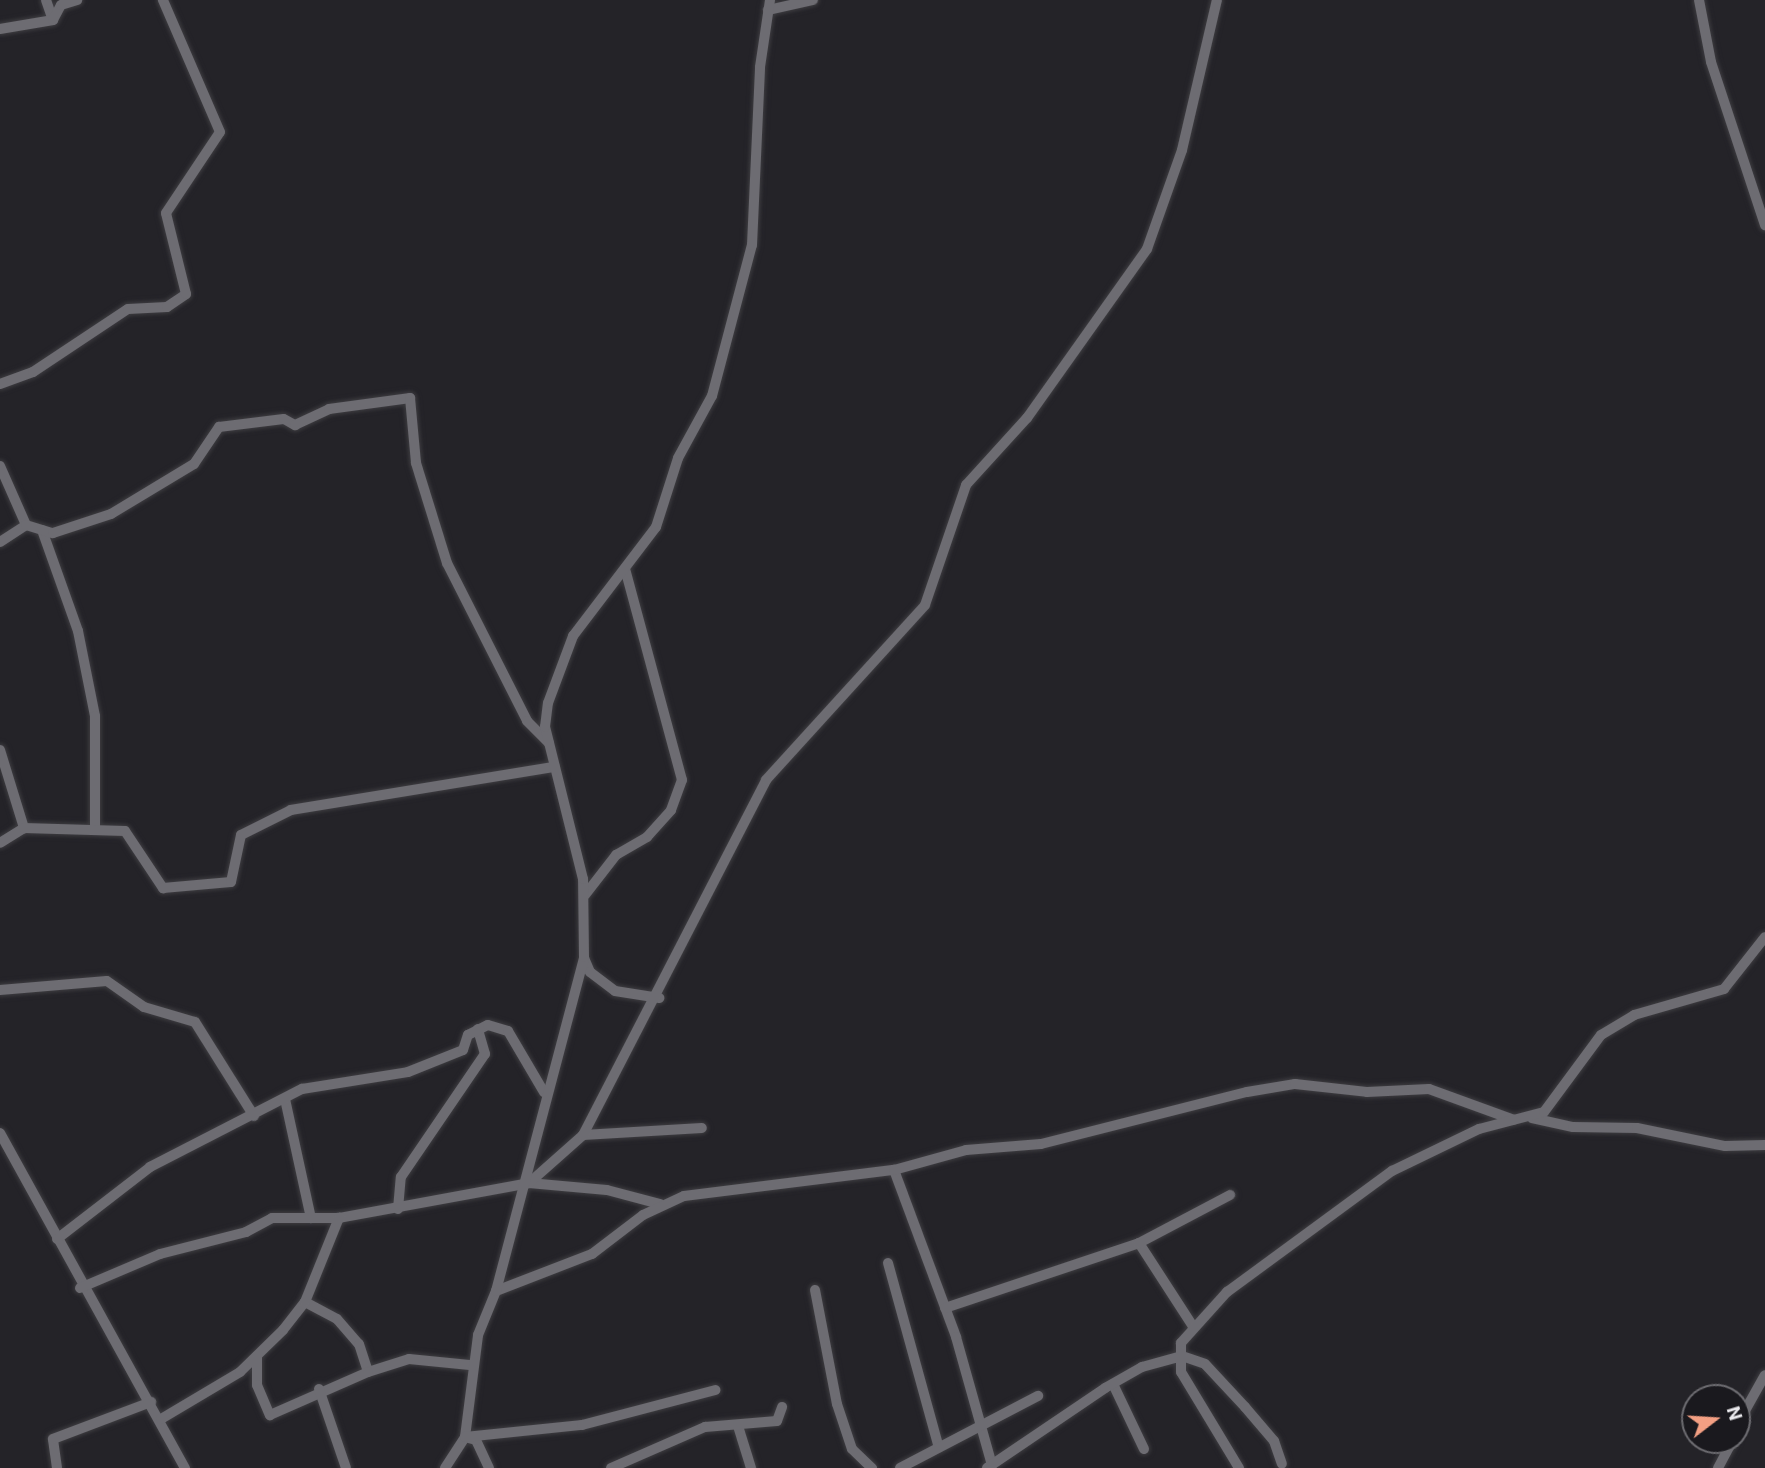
<!DOCTYPE html>
<style>
body{margin:0}
#map{position:relative;width:1765px;height:1468px;overflow:hidden;background:#242328;font-family:Roboto,sans-serif}
div>[style]{position:absolute}
[style*='--x']{left:calc(var(--x)*1px);top:calc(var(--y)*1px);width:calc(var(--w)*1px);rotate:calc(var(--a)*1deg)}
.roads{filter:drop-shadow(0 0 2px #3e3d41) drop-shadow(0 0 2px #3e3d41)}
.minor>*{height:10px;margin:-5px;padding:0 5px;transform-origin:5px;border-radius:5px;background:#6d6c72}
span{translate:-50% -50%;white-space:nowrap;text-align:center;line-height:1.15;-webkit-text-stroke:6px #1a191e;paint-order:stroke}
.north{position:absolute;left:1681px;top:1384px;width:70px;height:70px;box-sizing:border-box;background:#1a191e;border:2px solid #6d6c71;border-radius:50%;rotate:73deg;font-size:19px;font-weight:700;line-height:28px;text-align:center;color:#eae9ed}
.north::after{content:'';display:block;margin:auto;width:24px;height:32px;background:#f39f83;clip-path:polygon(50% 0,100% 100%,50% 72%,0 100%)}
</style>
<div id="map">
<div class="roads">
<div class="minor">
<div style="--x:46;--y:0;--w:21;--a:71"></div>
<div style="--x:1699;--y:0;--w:63;--a:79"></div>
<div style="--x:1711;--y:62;--w:172;--a:71.7"></div>
<div style="--x:768;--y:10;--w:46;--a:-12.5"></div>
<div style="--x:0;--y:29;--w:54;--a:-9.6"></div>
<div style="--x:53;--y:20;--w:17;--a:-62"></div>
<div style="--x:61;--y:5;--w:17;--a:-17"></div>
<div style="--x:0;--y:384;--w:35;--a:-20"></div>
<div style="--x:33;--y:372;--w:114;--a:-33.6"></div>
<div style="--x:128;--y:309;--w:39;--a:-3"></div>
<div style="--x:167;--y:307;--w:23;--a:-34"></div>
<div style="--x:186;--y:294;--w:83;--a:-103.9"></div>
<div style="--x:166;--y:213;--w:97;--a:-56.3"></div>
<div style="--x:220;--y:132;--w:144;--a:-113.4"></div>
<div style="--x:0;--y:466;--w:64;--a:66.2"></div>
<div style="--x:42;--y:530;--w:107;--a:70.4"></div>
<div style="--x:78;--y:631;--w:87;--a:78.7"></div>
<div style="--x:95;--y:716;--w:111;--a:90"></div>
<div style="--x:0;--y:542;--w:31;--a:-33"></div>
<div style="--x:26;--y:525;--w:28;--a:17"></div>
<div style="--x:53;--y:533;--w:61;--a:-18.1"></div>
<div style="--x:111;--y:514;--w:97;--a:-31.1"></div>
<div style="--x:194;--y:464;--w:45;--a:-56"></div>
<div style="--x:219;--y:427;--w:65;--a:-7"></div>
<div style="--x:284;--y:419;--w:13;--a:29"></div>
<div style="--x:295;--y:425;--w:38;--a:-25"></div>
<div style="--x:329;--y:409;--w:82;--a:-7.7"></div>
<div style="--x:410;--y:398;--w:65;--a:84.7"></div>
<div style="--x:416;--y:463;--w:105;--a:72.8"></div>
<div style="--x:447;--y:563;--w:177;--a:63.1"></div>
<div style="--x:527;--y:721;--w:31;--a:45"></div>
<div style="--x:0;--y:750;--w:82;--a:72.9"></div>
<div style="--x:24;--y:828;--w:28;--a:148"></div>
<div style="--x:24;--y:828;--w:101;--a:1.7"></div>
<div style="--x:125;--y:831;--w:69;--a:56.3"></div>
<div style="--x:163;--y:888;--w:68;--a:-5"></div>
<div style="--x:231;--y:882;--w:48;--a:-78"></div>
<div style="--x:241;--y:835;--w:56;--a:-26.6"></div>
<div style="--x:291;--y:810;--w:267;--a:-9.3"></div>
<div style="--x:585;--y:895;--w:51;--a:-52.2"></div>
<div style="--x:616;--y:855;--w:36;--a:-30"></div>
<div style="--x:647;--y:837;--w:36;--a:-48"></div>
<div style="--x:671;--y:810;--w:32;--a:-70"></div>
<div style="--x:682;--y:780;--w:219;--a:-105.1"></div>
<div style="--x:584;--y:958;--w:15;--a:67"></div>
<div style="--x:590;--y:972;--w:31;--a:37"></div>
<div style="--x:615;--y:991;--w:45;--a:9"></div>
<div style="--x:0;--y:990;--w:107;--a:-4.8"></div>
<div style="--x:107;--y:981;--w:45;--a:35.1"></div>
<div style="--x:144;--y:1007;--w:53;--a:16.4"></div>
<div style="--x:195;--y:1022;--w:111;--a:57.9"></div>
<div style="--x:285;--y:1099;--w:122;--a:77.7"></div>
<div style="--x:1532;--y:1118;--w:42;--a:12.4"></div>
<div style="--x:1573;--y:1127;--w:64;--a:0.9"></div>
<div style="--x:1637;--y:1128;--w:90;--a:11.6"></div>
<div style="--x:1725;--y:1146;--w:40;--a:-1.4"></div>
<div style="--x:0;--y:1133;--w:383;--a:61.1"></div>
<div style="--x:583;--y:1135;--w:119;--a:-3.4"></div>
<div style="--x:894;--y:1170;--w:178;--a:69.6"></div>
<div style="--x:956;--y:1337;--w:133;--a:74.3"></div>
<div style="--x:529;--y:1183;--w:78;--a:5.1"></div>
<div style="--x:607;--y:1190;--w:55;--a:14.8"></div>
<div style="--x:398;--y:1209;--w:32;--a:-85"></div>
<div style="--x:401;--y:1177;--w:149;--a:-55.7"></div>
<div style="--x:485;--y:1054;--w:26;--a:-106"></div>
<div style="--x:57;--y:1239;--w:118;--a:-37.7"></div>
<div style="--x:150;--y:1167;--w:171;--a:-27.2"></div>
<div style="--x:302;--y:1089;--w:107;--a:-9.1"></div>
<div style="--x:408;--y:1072;--w:59;--a:-21.8"></div>
<div style="--x:463;--y:1050;--w:16;--a:-72"></div>
<div style="--x:468;--y:1035;--w:22;--a:-27"></div>
<div style="--x:488;--y:1025;--w:21;--a:17"></div>
<div style="--x:508;--y:1031;--w:71;--a:59.5"></div>
<div style="--x:1139;--y:1243;--w:101;--a:57.1"></div>
<div style="--x:888;--y:1263;--w:188;--a:74.6"></div>
<div style="--x:80;--y:1288;--w:87;--a:-23"></div>
<div style="--x:160;--y:1254;--w:89;--a:-14.3"></div>
<div style="--x:246;--y:1232;--w:30;--a:-28"></div>
<div style="--x:272;--y:1218;--w:67;--a:0"></div>
<div style="--x:339;--y:1218;--w:193;--a:-10.4"></div>
<div style="--x:529;--y:1183;--w:72;--a:-41.6"></div>
<div style="--x:583;--y:1135;--w:399;--a:-62.7"></div>
<div style="--x:766;--y:780;--w:236;--a:-47.7"></div>
<div style="--x:925;--y:605;--w:127;--a:-71.1"></div>
<div style="--x:966;--y:485;--w:91;--a:-47.7"></div>
<div style="--x:1027;--y:418;--w:207;--a:-54.6"></div>
<div style="--x:1147;--y:249;--w:105;--a:-70.5"></div>
<div style="--x:1182;--y:150;--w:154;--a:-76.9"></div>
<div style="--x:815;--y:1290;--w:116;--a:79.1"></div>
<div style="--x:837;--y:1404;--w:47;--a:71.6"></div>
<div style="--x:852;--y:1449;--w:28;--a:44"></div>
<div style="--x:496;--y:1291;--w:103;--a:-21.1"></div>
<div style="--x:592;--y:1254;--w:64;--a:-37.4"></div>
<div style="--x:643;--y:1215;--w:45;--a:-24.9"></div>
<div style="--x:684;--y:1196;--w:212;--a:-7.1"></div>
<div style="--x:894;--y:1170;--w:75;--a:-15.5"></div>
<div style="--x:966;--y:1150;--w:75;--a:-4.6"></div>
<div style="--x:1041;--y:1144;--w:212;--a:-14.2"></div>
<div style="--x:1247;--y:1092;--w:49;--a:-9.5"></div>
<div style="--x:1295;--y:1084;--w:72;--a:6.3"></div>
<div style="--x:1367;--y:1092;--w:62;--a:-2.8"></div>
<div style="--x:1429;--y:1089;--w:90;--a:20"></div>
<div style="--x:305;--y:1302;--w:36;--a:28"></div>
<div style="--x:337;--y:1319;--w:33;--a:49"></div>
<div style="--x:359;--y:1344;--w:29;--a:72"></div>
<div style="--x:368;--y:1372;--w:43;--a:-17.6"></div>
<div style="--x:409;--y:1359;--w:61;--a:5.6"></div>
<div style="--x:945;--y:1308;--w:205;--a:-18.5"></div>
<div style="--x:1139;--y:1243;--w:103;--a:-27.8"></div>
<div style="--x:257;--y:1357;--w:28;--a:90"></div>
<div style="--x:257;--y:1385;--w:33;--a:67"></div>
<div style="--x:270;--y:1415;--w:107;--a:-23.7"></div>
<div style="--x:1113;--y:1384;--w:72;--a:64.5"></div>
<div style="--x:319;--y:1389;--w:83;--a:71.1"></div>
<div style="--x:161;--y:1419;--w:92;--a:-30.7"></div>
<div style="--x:240;--y:1372;--w:60;--a:-44.3"></div>
<div style="--x:283;--y:1330;--w:36;--a:-52"></div>
<div style="--x:305;--y:1302;--w:91;--a:-68"></div>
<div style="--x:1737;--y:1425;--w:57;--a:-60.8"></div>
<div style="--x:738;--y:1426;--w:44;--a:72.8"></div>
<div style="--x:57;--y:1468;--w:29;--a:-98"></div>
<div style="--x:53;--y:1439;--w:105;--a:-20.7"></div>
<div style="--x:445;--y:1468;--w:37;--a:-57"></div>
<div style="--x:465;--y:1437;--w:103;--a:-82.7"></div>
<div style="--x:478;--y:1335;--w:48;--a:-67.8"></div>
<div style="--x:496;--y:1291;--w:345;--a:-75.2"></div>
<div style="--x:584;--y:957;--w:78;--a:-90.7"></div>
<div style="--x:583;--y:879;--w:157;--a:-104"></div>
<div style="--x:545;--y:727;--w:24;--a:-83"></div>
<div style="--x:548;--y:703;--w:72;--a:-69.5"></div>
<div style="--x:573;--y:636;--w:137;--a:-52.7"></div>
<div style="--x:656;--y:527;--w:72;--a:-72.3"></div>
<div style="--x:678;--y:458;--w:71;--a:-61.3"></div>
<div style="--x:712;--y:396;--w:156;--a:-75.2"></div>
<div style="--x:752;--y:245;--w:178;--a:-87.4"></div>
<div style="--x:760;--y:67;--w:68;--a:-81.5"></div>
<div style="--x:489;--y:1468;--w:31;--a:-115"></div>
<div style="--x:476;--y:1440;--w:11;--a:-165"></div>
<div style="--x:465;--y:1437;--w:118;--a:-5.9"></div>
<div style="--x:582;--y:1425;--w:138;--a:-14.7"></div>
<div style="--x:611;--y:1468;--w:103;--a:-23.6"></div>
<div style="--x:705;--y:1427;--w:72;--a:-4.8"></div>
<div style="--x:777;--y:1421;--w:15;--a:-70"></div>
<div style="--x:900;--y:1468;--w:156;--a:-27.6"></div>
<div style="--x:987;--y:1468;--w:143;--a:-34.1"></div>
<div style="--x:1105;--y:1388;--w:43;--a:-29.6"></div>
<div style="--x:1142;--y:1367;--w:41;--a:-15.4"></div>
<div style="--x:1182;--y:1356;--w:24;--a:19"></div>
<div style="--x:1205;--y:1364;--w:59;--a:47.1"></div>
<div style="--x:1245;--y:1407;--w:45;--a:49.5"></div>
<div style="--x:1274;--y:1441;--w:24;--a:71"></div>
<div style="--x:1239;--y:1468;--w:112;--a:-121.1"></div>
<div style="--x:1181;--y:1372;--w:29;--a:-90"></div>
<div style="--x:1181;--y:1343;--w:69;--a:-48"></div>
<div style="--x:1227;--y:1292;--w:205;--a:-36.3"></div>
<div style="--x:1392;--y:1171;--w:97;--a:-25.8"></div>
<div style="--x:1479;--y:1129;--w:67;--a:-14.7"></div>
<div style="--x:1544;--y:1112;--w:96;--a:-53.5"></div>
<div style="--x:1601;--y:1035;--w:39;--a:-31"></div>
<div style="--x:1634;--y:1015;--w:94;--a:-16.1"></div>
<div style="--x:1724;--y:989;--w:66;--a:-51.7"></div>
<div style="--x:1718;--y:1468;--w:32;--a:-62"></div>
</div>
</div>
<div class="north">N</div>
</div>
